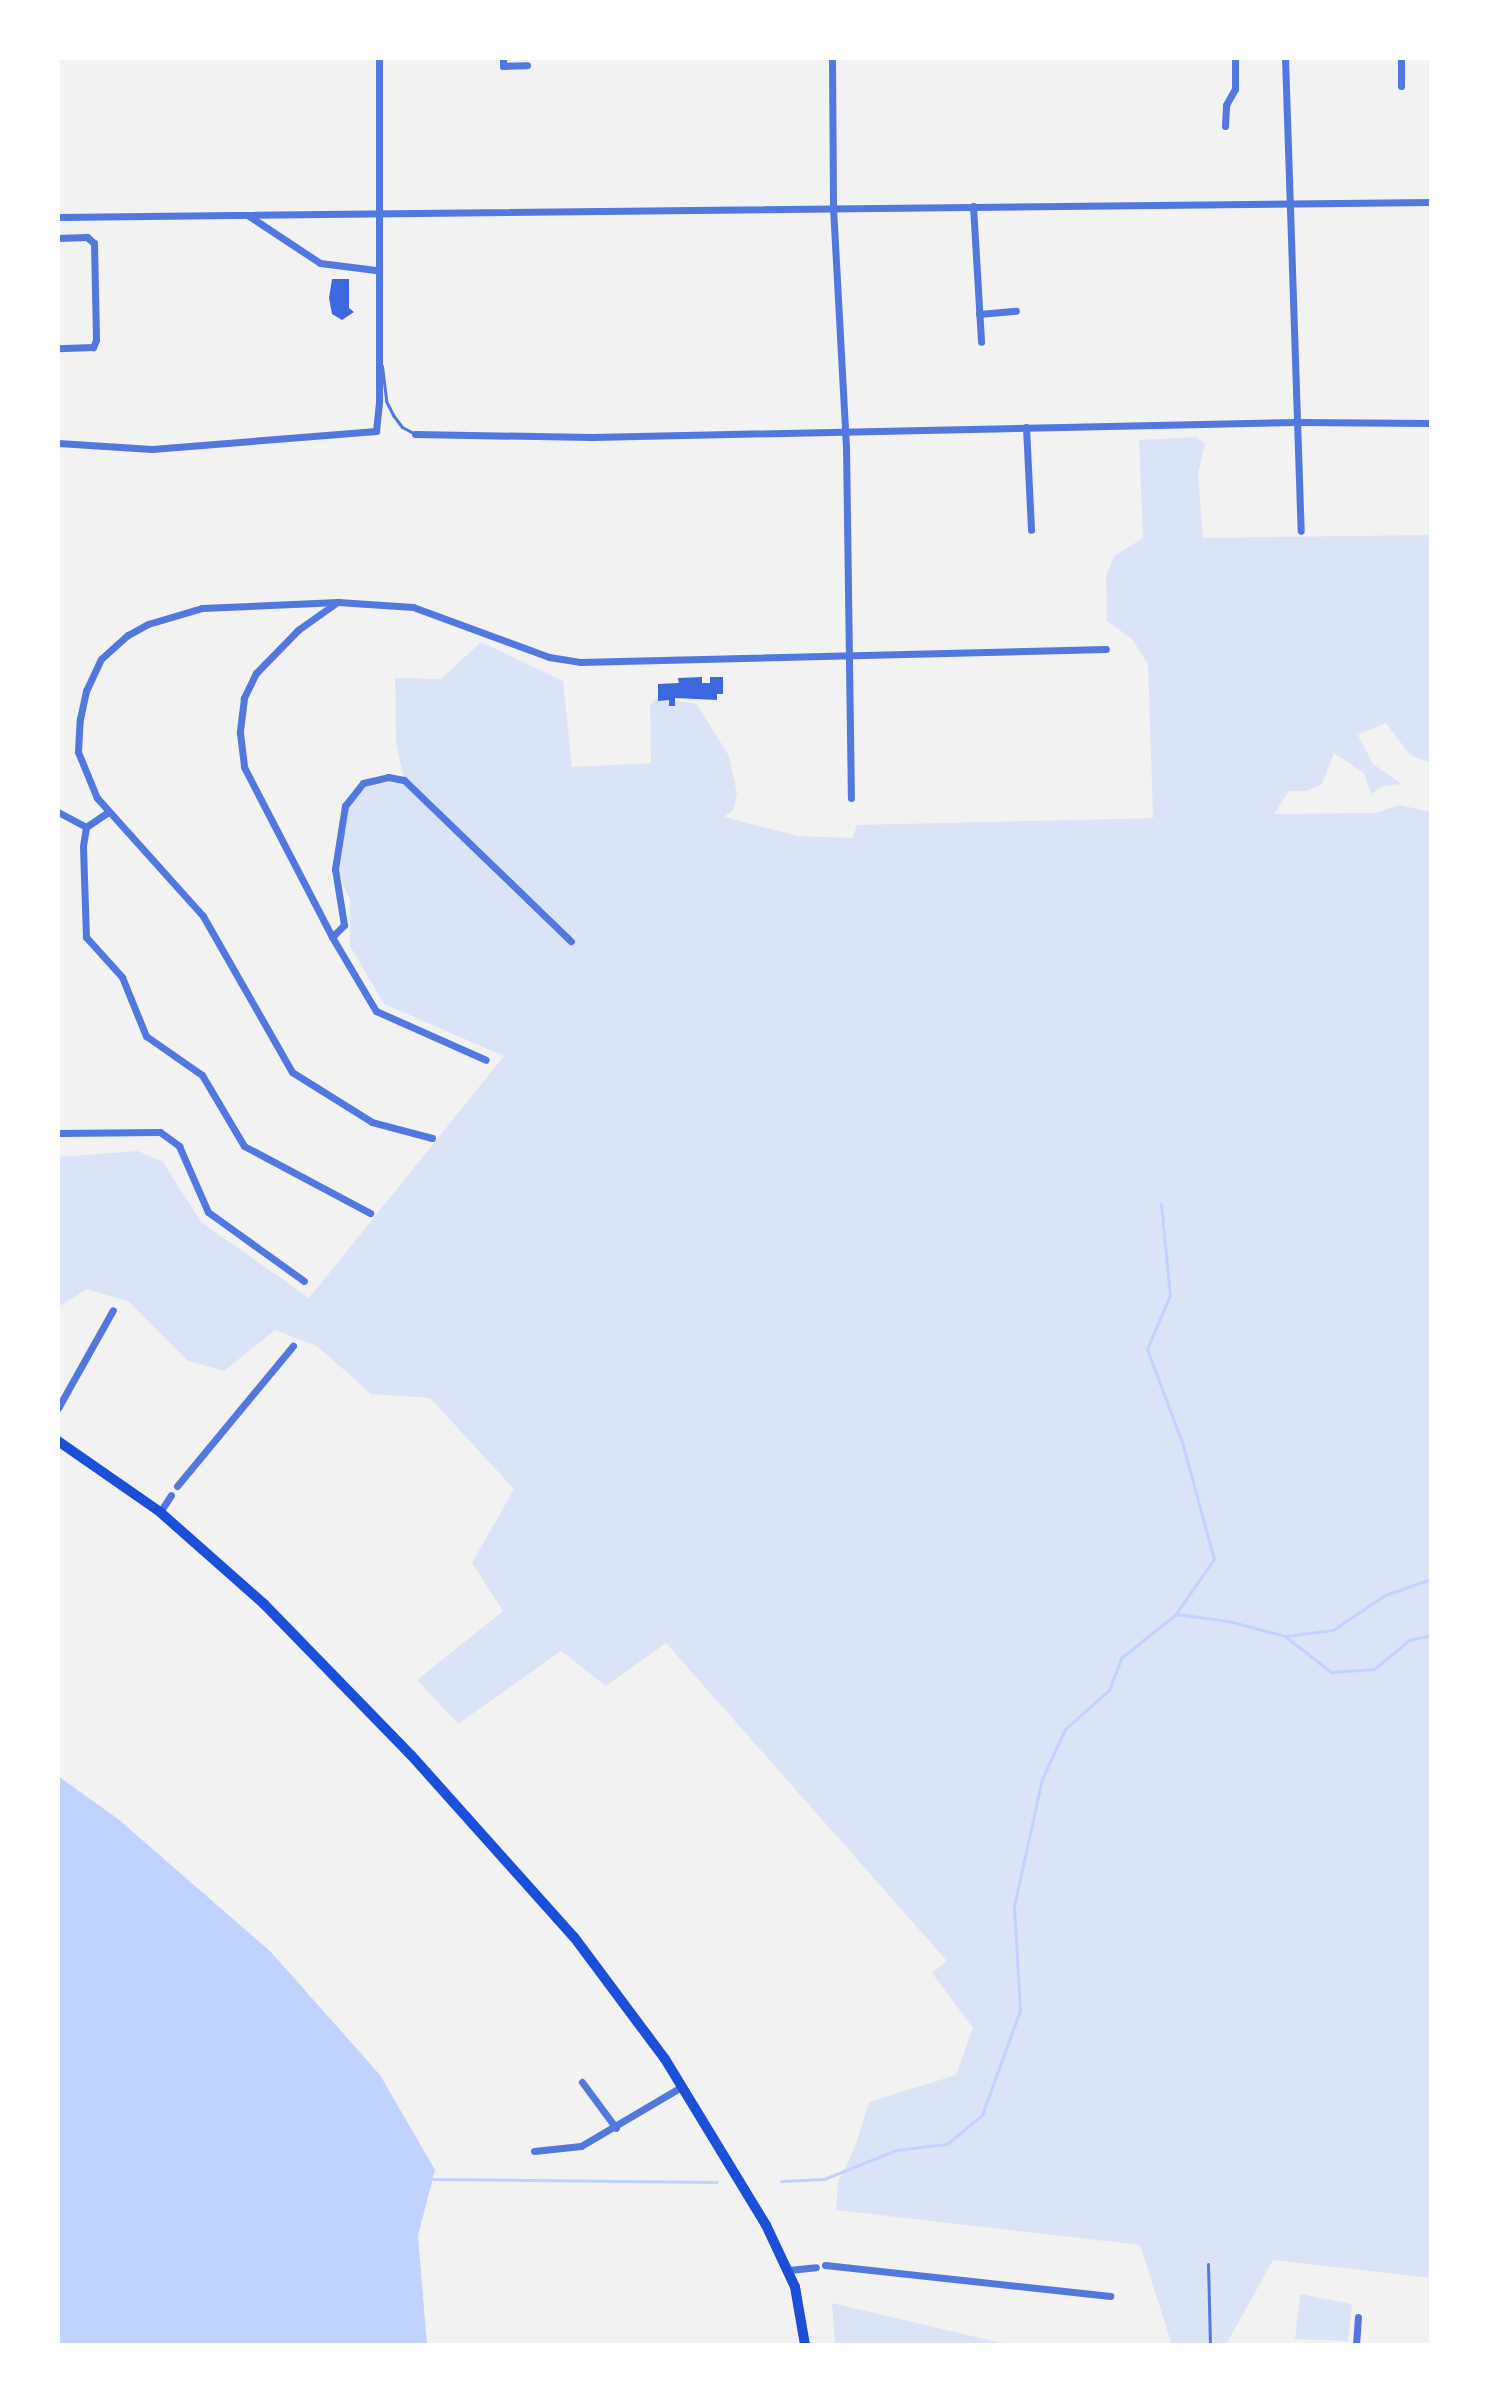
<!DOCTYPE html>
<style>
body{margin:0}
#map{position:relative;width:1489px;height:2403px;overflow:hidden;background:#f2f2f2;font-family:"Source Serif 4",serif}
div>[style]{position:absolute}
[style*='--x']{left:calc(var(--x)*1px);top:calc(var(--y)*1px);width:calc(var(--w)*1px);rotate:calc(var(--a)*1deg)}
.green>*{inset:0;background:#dbe4f7}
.water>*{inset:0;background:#bfd3fe}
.stream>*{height:3px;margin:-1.5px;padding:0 1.5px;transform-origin:1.5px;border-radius:1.5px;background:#bfd3fe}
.building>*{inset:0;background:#3d67dc}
.service>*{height:3px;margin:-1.5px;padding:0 1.5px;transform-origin:1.5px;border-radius:1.5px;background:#5277de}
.minor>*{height:7px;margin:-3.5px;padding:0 3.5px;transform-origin:3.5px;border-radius:3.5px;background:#5277de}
.secondary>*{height:10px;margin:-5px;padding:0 5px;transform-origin:5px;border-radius:5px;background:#1d4ed8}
span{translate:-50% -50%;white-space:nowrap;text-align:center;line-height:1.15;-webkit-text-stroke:6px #fff;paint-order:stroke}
.frame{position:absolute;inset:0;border:60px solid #fff;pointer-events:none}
</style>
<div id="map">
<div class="green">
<div style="clip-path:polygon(1197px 437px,1205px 444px,1198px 474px,1203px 538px,1431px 535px,1431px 763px,1410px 755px,1386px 723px,1358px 735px,1373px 764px,1402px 784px,1383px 786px,1371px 794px,1364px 773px,1334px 753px,1322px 784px,1306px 791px,1289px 791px,1274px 814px,1375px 813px,1399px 805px,1431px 812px,1431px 2278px,1273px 2260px,1226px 2345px,1172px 2345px,1140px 2245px,836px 2210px,838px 2182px,855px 2147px,869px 2102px,956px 2075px,973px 2028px,932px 1973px,947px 1961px,666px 1643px,606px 1686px,561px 1651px,458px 1724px,417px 1680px,503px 1611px,472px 1563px,514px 1489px,430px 1398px,371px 1394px,317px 1346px,275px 1330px,224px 1371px,188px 1361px,129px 1302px,87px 1289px,58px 1307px,58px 1157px,138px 1151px,163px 1162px,201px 1222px,309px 1298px,504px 1056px,384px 1004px,350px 946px,350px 900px,339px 873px,349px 804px,364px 786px,404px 780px,396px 743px,395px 678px,441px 679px,481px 642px,563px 681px,572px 767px,651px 763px,650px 705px,657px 698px,697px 704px,729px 756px,737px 793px,734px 809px,724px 817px,798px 836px,853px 838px,857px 825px,1153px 818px,1148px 664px,1132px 639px,1107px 621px,1106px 576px,1114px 556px,1143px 538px,1139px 440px)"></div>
<div style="clip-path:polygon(1300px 2294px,1352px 2304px,1348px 2341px,1295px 2339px)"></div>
<div style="clip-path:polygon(832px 2303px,1010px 2345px,835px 2345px)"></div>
</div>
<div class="water">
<div style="clip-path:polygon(58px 1776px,118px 1819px,271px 1952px,380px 2075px,435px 2170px,418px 2236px,427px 2345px,58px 2345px)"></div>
</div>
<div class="stream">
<div style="--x:1161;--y:1204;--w:91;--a:84.4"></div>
<div style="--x:1170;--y:1295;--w:59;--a:113.1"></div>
<div style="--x:1147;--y:1349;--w:99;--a:69.4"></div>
<div style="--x:1182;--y:1442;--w:121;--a:74.7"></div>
<div style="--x:1214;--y:1559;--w:65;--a:124.9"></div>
<div style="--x:1286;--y:1637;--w:57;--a:37.9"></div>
<div style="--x:1331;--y:1672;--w:43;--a:-4"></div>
<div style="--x:1374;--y:1669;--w:45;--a:-39.6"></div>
<div style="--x:1409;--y:1640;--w:23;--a:-13"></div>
<div style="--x:433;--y:2179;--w:284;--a:0.6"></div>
<div style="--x:781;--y:2181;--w:43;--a:-2.7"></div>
<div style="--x:824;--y:2179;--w:78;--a:-21.9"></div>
<div style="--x:896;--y:2150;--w:51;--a:-6.7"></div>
<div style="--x:947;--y:2144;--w:45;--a:-39.6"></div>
<div style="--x:982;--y:2115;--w:112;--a:-70.1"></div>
<div style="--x:1020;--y:2010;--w:104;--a:-93.3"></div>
<div style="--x:1014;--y:1906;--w:130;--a:-77.6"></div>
<div style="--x:1042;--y:1779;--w:55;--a:-65.3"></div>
<div style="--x:1065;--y:1729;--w:59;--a:-41.6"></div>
<div style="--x:1109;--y:1690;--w:34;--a:-69"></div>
<div style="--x:1121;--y:1658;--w:70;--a:-38.7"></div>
<div style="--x:1176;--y:1614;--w:52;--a:7.7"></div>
<div style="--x:1228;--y:1621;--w:59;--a:14.7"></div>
<div style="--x:1285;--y:1636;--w:48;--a:-7.1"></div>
<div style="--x:1333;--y:1630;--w:63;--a:-33.9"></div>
<div style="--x:1385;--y:1595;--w:49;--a:-19.2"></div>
</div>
<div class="building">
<div style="clip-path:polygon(332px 279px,349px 279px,349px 308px,354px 312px,342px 320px,332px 314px,329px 298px)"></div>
<div style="clip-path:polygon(702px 677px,702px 683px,710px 683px,710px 677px,723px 677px,723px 694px,717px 694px,717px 700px,675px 698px,675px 706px,669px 706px,669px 700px,658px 701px,658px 684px,679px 683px,678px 678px)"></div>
</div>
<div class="service">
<div style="--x:382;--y:366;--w:35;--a:83"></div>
<div style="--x:386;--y:401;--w:16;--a:63"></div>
<div style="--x:393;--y:415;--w:15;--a:53"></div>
<div style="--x:402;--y:427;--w:15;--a:28"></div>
<div style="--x:1208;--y:2264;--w:81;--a:88.6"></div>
</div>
<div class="minor">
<div style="--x:503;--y:58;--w:8;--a:90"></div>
<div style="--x:503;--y:66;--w:24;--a:-2"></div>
<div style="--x:832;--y:58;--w:149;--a:89.6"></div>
<div style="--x:833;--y:207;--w:239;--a:86.9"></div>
<div style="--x:846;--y:446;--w:352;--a:89.2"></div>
<div style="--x:1285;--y:58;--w:473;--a:88.1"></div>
<div style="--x:1401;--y:86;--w:28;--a:-90"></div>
<div style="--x:1225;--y:126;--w:21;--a:-87"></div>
<div style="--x:1226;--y:105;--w:18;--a:-61"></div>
<div style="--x:1235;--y:89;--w:31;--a:-90"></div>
<div style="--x:973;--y:206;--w:136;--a:86.6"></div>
<div style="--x:249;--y:216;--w:85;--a:33.5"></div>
<div style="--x:320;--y:263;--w:56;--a:7.1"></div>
<div style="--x:58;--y:217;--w:1373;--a:-0.63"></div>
<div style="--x:58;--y:238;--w:29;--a:-2"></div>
<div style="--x:87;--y:237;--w:9;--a:41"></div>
<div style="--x:94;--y:243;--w:97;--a:88.8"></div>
<div style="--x:96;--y:340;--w:8;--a:113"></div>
<div style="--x:93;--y:347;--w:35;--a:178"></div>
<div style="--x:979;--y:314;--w:37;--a:-5"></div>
<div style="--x:1026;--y:427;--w:103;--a:87.2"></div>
<div style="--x:415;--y:434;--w:177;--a:1"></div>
<div style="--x:592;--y:437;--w:704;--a:-1.22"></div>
<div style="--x:1296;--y:422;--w:135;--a:0.4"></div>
<div style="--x:58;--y:443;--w:94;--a:3.7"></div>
<div style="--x:152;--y:449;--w:225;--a:-4.6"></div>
<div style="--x:376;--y:431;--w:30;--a:-84"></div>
<div style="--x:379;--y:401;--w:343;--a:-90"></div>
<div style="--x:336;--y:603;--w:47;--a:144.6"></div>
<div style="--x:298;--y:630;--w:60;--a:134.3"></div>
<div style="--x:256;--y:673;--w:28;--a:116"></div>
<div style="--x:244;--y:698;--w:35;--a:97"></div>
<div style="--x:240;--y:733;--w:34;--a:83"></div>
<div style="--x:244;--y:767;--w:191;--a:62.6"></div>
<div style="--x:332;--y:937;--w:86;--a:59.3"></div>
<div style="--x:376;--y:1011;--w:120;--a:24"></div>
<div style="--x:58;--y:812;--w:32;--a:28"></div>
<div style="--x:86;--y:827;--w:20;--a:99"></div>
<div style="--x:83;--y:847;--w:90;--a:88.1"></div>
<div style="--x:86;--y:937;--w:54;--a:48"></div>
<div style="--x:122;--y:977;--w:64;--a:67.9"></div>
<div style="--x:146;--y:1036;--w:68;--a:34.9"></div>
<div style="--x:202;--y:1075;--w:82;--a:59.4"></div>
<div style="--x:244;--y:1146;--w:143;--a:28"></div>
<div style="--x:86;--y:827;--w:25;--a:-34"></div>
<div style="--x:332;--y:937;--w:17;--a:-45"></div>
<div style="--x:344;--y:925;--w:57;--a:-99.1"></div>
<div style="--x:335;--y:869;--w:64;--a:-81"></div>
<div style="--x:345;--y:806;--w:29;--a:-52"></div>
<div style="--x:363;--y:783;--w:26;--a:-13"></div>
<div style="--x:388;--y:777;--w:16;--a:11"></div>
<div style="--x:404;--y:780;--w:232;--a:44"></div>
<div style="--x:58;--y:1133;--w:102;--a:-0.6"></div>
<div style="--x:160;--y:1132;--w:24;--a:36"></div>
<div style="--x:179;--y:1146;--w:72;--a:66.3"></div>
<div style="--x:208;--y:1212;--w:118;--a:35.7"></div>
<div style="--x:432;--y:1138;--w:62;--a:-165.1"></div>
<div style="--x:372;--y:1122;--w:94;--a:-148"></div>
<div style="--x:292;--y:1072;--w:180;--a:-119.7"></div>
<div style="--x:203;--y:916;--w:159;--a:-131.9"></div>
<div style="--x:97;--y:798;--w:50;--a:-112.4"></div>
<div style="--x:78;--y:752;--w:33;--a:-87"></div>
<div style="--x:80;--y:719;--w:29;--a:-78"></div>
<div style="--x:86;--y:691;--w:35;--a:-65"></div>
<div style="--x:101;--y:659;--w:36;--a:-42"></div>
<div style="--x:128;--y:635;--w:23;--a:-29"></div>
<div style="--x:148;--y:624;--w:56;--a:-16.5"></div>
<div style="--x:202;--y:608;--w:136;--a:-2.5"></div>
<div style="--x:338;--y:602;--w:75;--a:3.8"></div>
<div style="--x:413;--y:607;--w:145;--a:20.2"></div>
<div style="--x:549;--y:657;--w:31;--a:9"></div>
<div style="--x:580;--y:662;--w:526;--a:-1.42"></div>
<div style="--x:58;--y:1408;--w:112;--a:-60.7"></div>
<div style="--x:177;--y:1486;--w:182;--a:-50.4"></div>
<div style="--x:160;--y:1512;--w:20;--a:-57"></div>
<div style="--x:582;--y:2082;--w:57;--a:53.5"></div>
<div style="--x:534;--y:2151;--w:47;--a:-6.1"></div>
<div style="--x:581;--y:2146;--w:116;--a:-30.5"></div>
<div style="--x:825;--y:2265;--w:287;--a:6.2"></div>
<div style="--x:789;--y:2270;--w:27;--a:-6"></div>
<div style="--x:1356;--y:2345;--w:28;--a:-86"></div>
</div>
<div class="secondary">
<div style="--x:58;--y:1441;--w:124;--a:34.8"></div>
<div style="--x:160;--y:1512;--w:139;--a:41.5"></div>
<div style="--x:264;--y:1604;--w:211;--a:45.8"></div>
<div style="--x:411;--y:1755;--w:244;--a:48.2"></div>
<div style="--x:574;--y:1937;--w:152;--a:53.3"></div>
<div style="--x:665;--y:2059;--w:194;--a:58.7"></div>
<div style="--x:766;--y:2225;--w:68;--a:64.9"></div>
<div style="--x:795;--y:2287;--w:59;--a:80.2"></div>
</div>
<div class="frame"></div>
</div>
